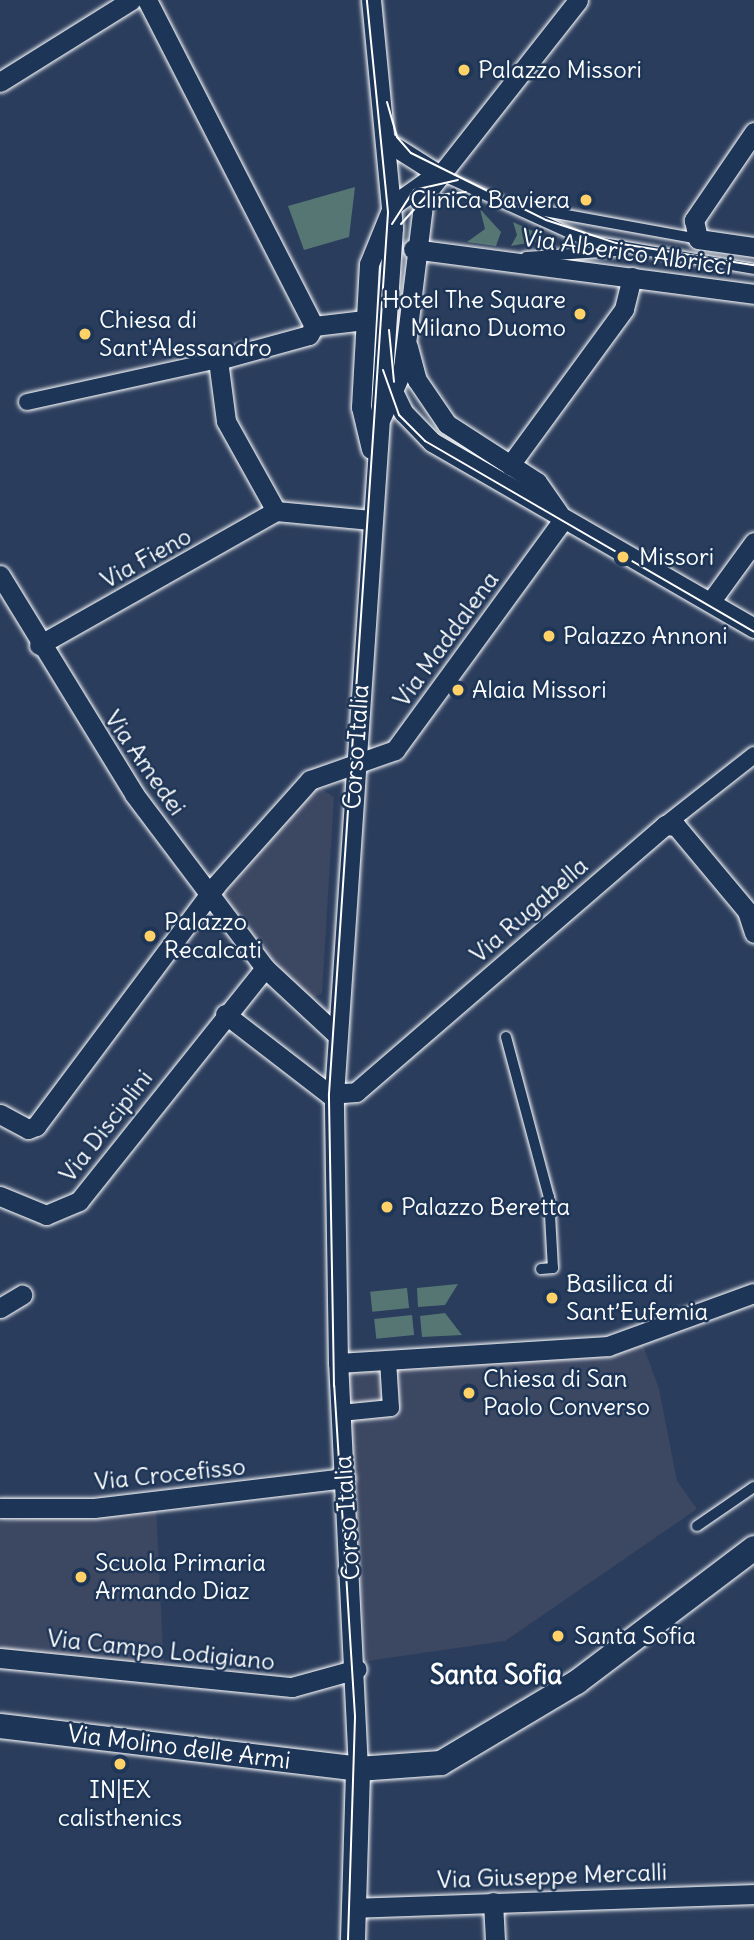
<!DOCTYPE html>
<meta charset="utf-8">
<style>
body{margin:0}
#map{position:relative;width:754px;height:1940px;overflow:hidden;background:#2b3d5c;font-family:Delius,sans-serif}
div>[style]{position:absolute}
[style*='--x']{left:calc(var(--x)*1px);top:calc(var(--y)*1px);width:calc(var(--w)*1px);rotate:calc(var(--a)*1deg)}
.built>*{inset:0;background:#3c4762}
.green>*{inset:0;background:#567674;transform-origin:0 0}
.roads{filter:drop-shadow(0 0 2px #fff) drop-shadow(0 0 2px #fff)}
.service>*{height:10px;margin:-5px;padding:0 5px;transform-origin:5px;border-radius:5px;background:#1d3557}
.pedestrian>*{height:16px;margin:-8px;padding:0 8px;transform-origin:8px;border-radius:8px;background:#1d3557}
.minor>*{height:19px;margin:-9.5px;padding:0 9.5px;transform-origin:9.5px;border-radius:9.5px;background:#1d3557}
.tertiary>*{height:24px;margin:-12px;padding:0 12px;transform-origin:12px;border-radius:12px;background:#1d3557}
.tram>*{height:2px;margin:-1px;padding:0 1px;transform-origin:1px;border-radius:1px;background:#fff}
.dots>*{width:19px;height:19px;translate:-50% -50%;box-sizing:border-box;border:4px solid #1d3557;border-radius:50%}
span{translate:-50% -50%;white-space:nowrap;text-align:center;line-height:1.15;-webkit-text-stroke:5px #1d3557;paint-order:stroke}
.poi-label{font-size:24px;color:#fff}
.left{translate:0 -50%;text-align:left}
.right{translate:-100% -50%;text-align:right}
.street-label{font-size:24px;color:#fff}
.neighbourhood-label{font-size:26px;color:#fff;font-weight:700}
</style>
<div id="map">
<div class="built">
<div style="clip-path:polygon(315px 785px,334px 797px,322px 993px,305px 1002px,223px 894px)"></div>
<div style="clip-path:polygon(640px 1337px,659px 1389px,677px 1481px,697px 1509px,505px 1641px,367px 1661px,345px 1365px)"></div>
<div style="clip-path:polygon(156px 1506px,164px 1670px,0 1650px,0 1522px)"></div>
</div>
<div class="green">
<div style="clip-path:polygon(355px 187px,349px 237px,304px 250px,288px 206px)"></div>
<div style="clip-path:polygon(480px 209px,501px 232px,496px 246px,467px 242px,485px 229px)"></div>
<div style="clip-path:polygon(513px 222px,550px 239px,511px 246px,517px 235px)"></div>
<div style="clip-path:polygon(458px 1284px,445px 1305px,418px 1307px,417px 1288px)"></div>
<div style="left:407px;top:1288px;width:20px;height:37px;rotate:84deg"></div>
<div style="clip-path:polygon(445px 1313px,462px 1335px,422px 1337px,420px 1316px)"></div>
<div style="left:412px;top:1315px;width:20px;height:38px;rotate:84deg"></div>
</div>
<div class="roads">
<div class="service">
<div style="--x:439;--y:174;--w:160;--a:24.3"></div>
<div style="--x:585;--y:240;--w:171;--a:9.7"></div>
<div style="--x:528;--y:208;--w:173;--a:10.3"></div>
<div style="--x:526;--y:257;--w:90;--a:-3.8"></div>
<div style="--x:506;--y:1037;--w:166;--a:75"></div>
<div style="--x:549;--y:1197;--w:71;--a:86.8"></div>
<div style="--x:553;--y:1268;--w:12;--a:175"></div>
<div style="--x:697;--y:1526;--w:69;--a:-34.4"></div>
</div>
<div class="pedestrian">
<div style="--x:27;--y:402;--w:196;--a:-12.4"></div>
<div style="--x:665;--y:825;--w:113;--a:-38.2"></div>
<div style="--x:341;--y:1413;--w:50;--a:-5.7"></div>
<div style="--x:391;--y:1408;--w:48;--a:-93.6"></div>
</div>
<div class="minor">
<div style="--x:147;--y:0;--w:366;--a:62.9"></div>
<div style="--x:0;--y:82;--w:155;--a:-32"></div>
<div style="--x:754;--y:132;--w:107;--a:124.3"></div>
<div style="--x:694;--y:220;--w:19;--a:78"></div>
<div style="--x:698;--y:239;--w:57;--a:8.1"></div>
<div style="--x:389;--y:143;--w:58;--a:32.3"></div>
<div style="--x:413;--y:249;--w:344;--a:7.5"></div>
<div style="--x:314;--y:326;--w:51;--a:-6.7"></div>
<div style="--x:408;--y:347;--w:34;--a:75"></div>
<div style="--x:417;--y:380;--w:53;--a:55.7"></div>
<div style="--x:447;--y:424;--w:107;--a:32.8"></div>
<div style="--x:537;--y:482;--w:38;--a:55"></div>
<div style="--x:390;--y:385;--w:30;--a:64"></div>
<div style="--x:403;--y:412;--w:42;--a:46"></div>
<div style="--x:432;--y:442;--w:372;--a:30"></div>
<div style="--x:381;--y:418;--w:55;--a:-66.3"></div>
<div style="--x:403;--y:368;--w:173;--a:-83"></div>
<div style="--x:424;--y:196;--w:249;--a:-51.8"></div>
<div style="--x:371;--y:449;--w:43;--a:-103.4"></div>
<div style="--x:361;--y:407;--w:143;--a:-86.8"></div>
<div style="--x:369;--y:264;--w:64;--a:-67.9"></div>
<div style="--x:393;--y:205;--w:54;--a:-35.2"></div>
<div style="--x:510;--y:465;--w:193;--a:-53.8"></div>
<div style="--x:624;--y:309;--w:33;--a:-76"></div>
<div style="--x:276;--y:511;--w:103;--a:-119.1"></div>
<div style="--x:226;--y:421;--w:62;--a:-97.5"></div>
<div style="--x:218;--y:360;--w:94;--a:-15.4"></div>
<div style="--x:309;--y:335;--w:10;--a:-61"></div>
<div style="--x:276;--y:511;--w:95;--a:5.4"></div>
<div style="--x:0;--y:575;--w:257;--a:58.5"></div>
<div style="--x:134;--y:794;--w:218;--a:53"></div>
<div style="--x:265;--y:968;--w:97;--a:42.9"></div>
<div style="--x:711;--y:601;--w:73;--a:-53.9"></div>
<div style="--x:39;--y:645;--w:272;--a:-29.5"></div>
<div style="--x:225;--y:1014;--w:131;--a:37.6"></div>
<div style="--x:329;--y:1094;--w:27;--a:-4"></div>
<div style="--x:356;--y:1092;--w:408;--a:-40.8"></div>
<div style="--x:665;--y:825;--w:11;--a:5"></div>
<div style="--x:676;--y:826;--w:111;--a:50.1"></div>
<div style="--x:747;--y:911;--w:23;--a:72"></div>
<div style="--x:0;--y:1114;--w:32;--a:28"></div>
<div style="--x:28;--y:1129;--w:9;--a:-21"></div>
<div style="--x:36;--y:1126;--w:301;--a:-53.2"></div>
<div style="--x:216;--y:885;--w:141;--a:-48.2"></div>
<div style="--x:310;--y:780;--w:90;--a:-19.4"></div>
<div style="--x:395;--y:750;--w:285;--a:-53.9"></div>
<div style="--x:0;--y:1196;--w:50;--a:22.4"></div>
<div style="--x:46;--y:1215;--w:36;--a:-23"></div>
<div style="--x:79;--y:1201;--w:298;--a:-51.4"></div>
<div style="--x:0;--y:1308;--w:26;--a:-31"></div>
<div style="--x:338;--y:1363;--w:271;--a:-3.6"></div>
<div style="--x:608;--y:1346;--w:155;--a:-20"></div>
<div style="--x:0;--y:1508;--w:94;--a:0"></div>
<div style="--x:94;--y:1508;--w:253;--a:-6.8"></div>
<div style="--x:0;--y:1658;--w:293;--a:5.7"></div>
<div style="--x:292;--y:1687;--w:67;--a:-15.5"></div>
<div style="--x:358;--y:1769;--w:406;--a:-92.8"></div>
<div style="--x:338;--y:1363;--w:268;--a:-90.9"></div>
<div style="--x:334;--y:1095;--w:869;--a:-86.11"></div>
<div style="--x:393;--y:228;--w:229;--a:-95.5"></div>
<div style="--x:493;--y:1902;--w:38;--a:87"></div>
<div style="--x:352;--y:1908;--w:402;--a:-2"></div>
</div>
<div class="tertiary">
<div style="--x:0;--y:1726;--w:361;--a:6.8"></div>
<div style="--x:358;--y:1769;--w:83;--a:-4.1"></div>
<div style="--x:441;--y:1763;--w:158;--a:-30.8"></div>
<div style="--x:577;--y:1682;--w:222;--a:-37.1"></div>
<div style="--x:353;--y:1940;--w:171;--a:-88.3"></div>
</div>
</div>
<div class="tram">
<div style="--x:387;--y:102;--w:36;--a:74"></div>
<div style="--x:397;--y:137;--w:21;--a:49"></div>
<div style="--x:411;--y:153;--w:151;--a:26.4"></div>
<div style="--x:546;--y:220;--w:74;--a:18.2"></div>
<div style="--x:616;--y:243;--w:140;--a:9.1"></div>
<div style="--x:392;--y:224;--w:40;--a:-57.1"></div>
<div style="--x:414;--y:190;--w:45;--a:-12.8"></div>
<div style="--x:401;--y:224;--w:38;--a:-48"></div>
<div style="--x:426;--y:196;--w:40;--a:-5.7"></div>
<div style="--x:389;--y:330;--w:52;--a:84.5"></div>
<div style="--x:383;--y:370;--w:48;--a:70.4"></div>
<div style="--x:399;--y:415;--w:37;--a:45"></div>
<div style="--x:425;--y:441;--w:380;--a:30.1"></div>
<div style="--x:348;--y:1940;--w:224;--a:-88.2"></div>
<div style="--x:355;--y:1716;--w:331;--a:-93.6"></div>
<div style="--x:334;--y:1386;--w:292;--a:-91"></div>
<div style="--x:329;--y:1094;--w:884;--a:-86.17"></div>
<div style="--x:388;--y:212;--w:213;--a:-95.7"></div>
</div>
<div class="dots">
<div style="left:464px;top:70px;background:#ffd166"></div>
<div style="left:586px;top:200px;background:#ffd166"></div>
<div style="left:580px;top:314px;background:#ffd166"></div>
<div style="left:85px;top:334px;background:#ffd166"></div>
<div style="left:623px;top:557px;background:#ffd166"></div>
<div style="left:549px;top:636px;background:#ffd166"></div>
<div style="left:458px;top:690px;background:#ffd166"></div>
<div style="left:150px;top:936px;background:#ffd166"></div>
<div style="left:387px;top:1207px;background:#ffd166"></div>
<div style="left:552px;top:1298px;background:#ffd166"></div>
<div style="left:469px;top:1393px;background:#ffd166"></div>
<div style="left:81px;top:1577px;background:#ffd166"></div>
<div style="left:558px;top:1636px;background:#ffd166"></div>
<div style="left:120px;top:1764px;background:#ffd166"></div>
</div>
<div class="poi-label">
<span class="left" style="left:478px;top:70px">Palazzo Missori</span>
<span class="right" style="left:570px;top:200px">Clinica Baviera</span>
<span class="right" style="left:566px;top:314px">Hotel The Square<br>Milano Duomo</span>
<span class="left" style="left:99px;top:334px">Chiesa di<br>Sant'Alessandro</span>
<span class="left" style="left:639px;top:557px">Missori</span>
<span class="left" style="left:563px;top:636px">Palazzo Annoni</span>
<span class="left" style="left:472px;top:690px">Alaia Missori</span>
<span class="left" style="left:164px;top:936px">Palazzo<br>Recalcati</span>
<span class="left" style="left:401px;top:1207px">Palazzo Beretta</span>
<span class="left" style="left:566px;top:1298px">Basilica di<br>Sant’Eufemia</span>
<span class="left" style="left:483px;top:1393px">Chiesa di San<br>Paolo Converso</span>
<span class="left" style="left:95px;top:1577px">Scuola Primaria<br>Armando Diaz</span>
<span class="left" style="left:574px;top:1636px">Santa Sofia</span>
<span style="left:120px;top:1804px">IN|EX<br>calisthenics</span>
</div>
<div class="street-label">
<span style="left:627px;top:252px;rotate:8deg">Via Alberico Albricci</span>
<span style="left:146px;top:558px;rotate:-29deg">Via Fieno</span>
<span style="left:446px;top:639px;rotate:-54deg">Via Maddalena</span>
<span style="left:356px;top:747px;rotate:-86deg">Corso Italia</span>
<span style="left:145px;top:763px;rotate:55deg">Via Amedei</span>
<span style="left:529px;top:910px;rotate:-41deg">Via Rugabella</span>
<span style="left:106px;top:1126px;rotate:-52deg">Via Disciplini</span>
<span style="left:170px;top:1474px;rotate:-6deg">Via Crocefisso</span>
<span style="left:347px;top:1518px;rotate:-94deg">Corso Italia</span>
<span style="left:161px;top:1650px;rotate:6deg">Via Campo Lodigiano</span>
<span style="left:179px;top:1747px;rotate:7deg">Via Molino delle Armi</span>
<span style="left:552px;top:1876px;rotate:-2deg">Via Giuseppe Mercalli</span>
</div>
<div class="neighbourhood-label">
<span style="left:496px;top:1675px">Santa Sofia</span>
</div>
</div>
